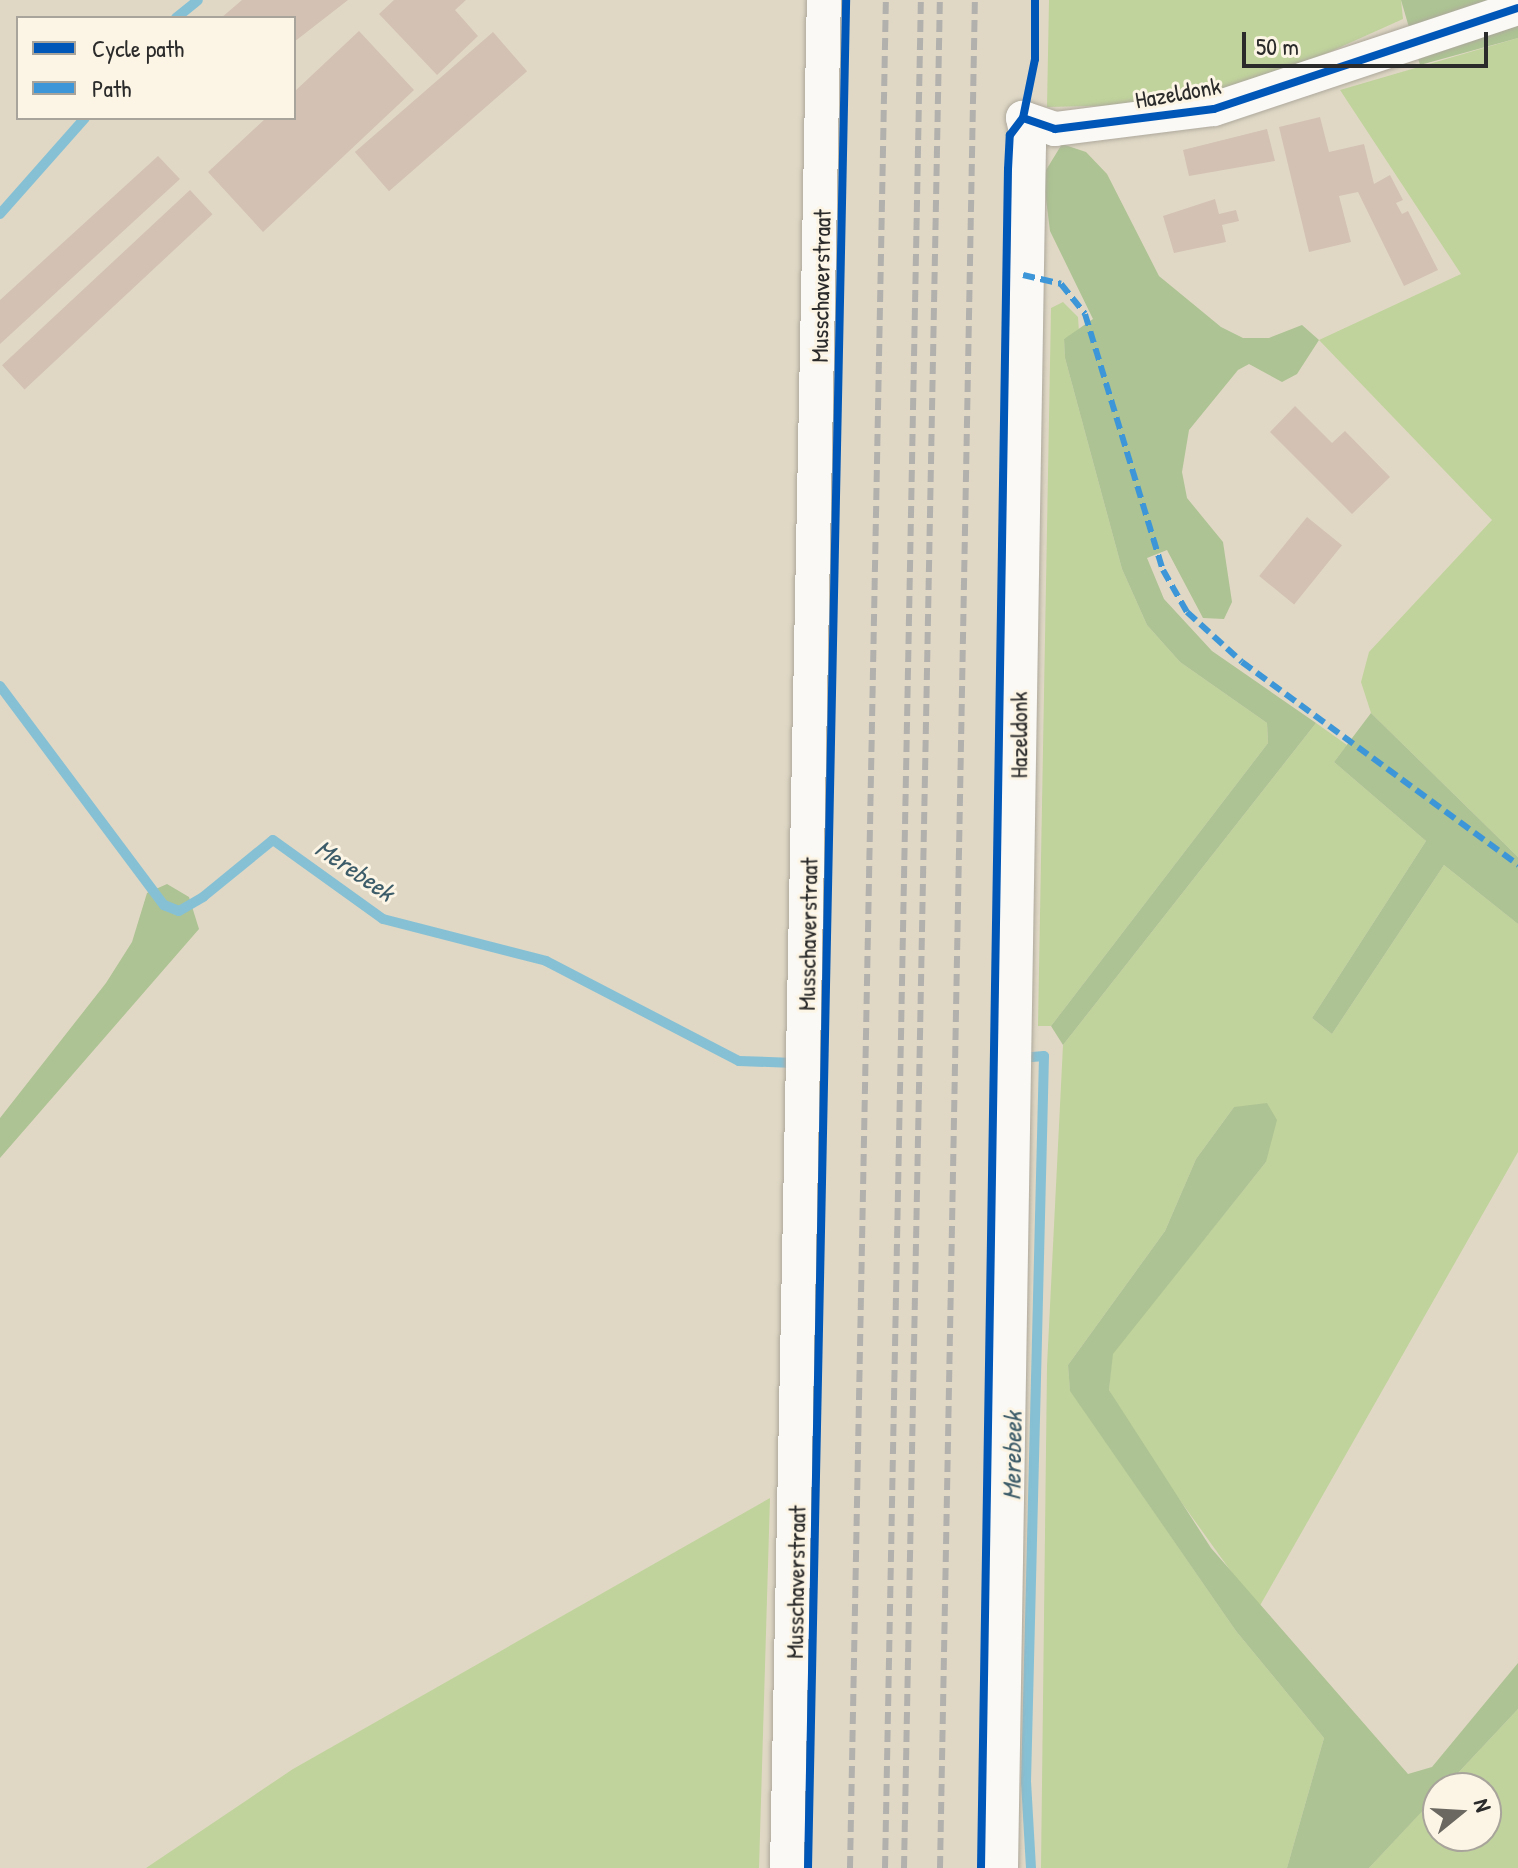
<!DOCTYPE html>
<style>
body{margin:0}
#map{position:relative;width:1518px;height:1868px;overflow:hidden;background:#e0d8c5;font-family:"Patrick Hand",sans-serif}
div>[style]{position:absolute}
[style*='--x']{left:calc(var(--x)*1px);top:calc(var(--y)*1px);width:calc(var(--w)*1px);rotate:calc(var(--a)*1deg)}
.green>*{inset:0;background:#c0d39c}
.forest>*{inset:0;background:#adc393}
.stream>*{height:10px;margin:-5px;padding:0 5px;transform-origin:5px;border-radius:5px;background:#86c0d5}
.building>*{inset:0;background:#d3c1b4;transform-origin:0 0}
.roads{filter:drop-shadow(0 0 2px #ada89c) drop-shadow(0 0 2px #ada89c)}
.minor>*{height:34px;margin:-17px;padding:0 17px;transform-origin:17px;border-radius:17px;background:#faf9f6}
.rail>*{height:6px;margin-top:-3px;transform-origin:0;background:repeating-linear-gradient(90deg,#b2b1ae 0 12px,transparent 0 18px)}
.quiet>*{height:6px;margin-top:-3px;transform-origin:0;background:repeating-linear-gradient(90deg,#3c96d7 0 12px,transparent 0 18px)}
.cycleway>*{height:8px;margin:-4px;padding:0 4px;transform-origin:4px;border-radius:4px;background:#0057b8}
span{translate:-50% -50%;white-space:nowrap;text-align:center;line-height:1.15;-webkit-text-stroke:6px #fcf5e5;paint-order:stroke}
.street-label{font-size:24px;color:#2b2b2b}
.water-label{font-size:26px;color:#3d5c69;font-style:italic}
.legend{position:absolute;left:16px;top:16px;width:280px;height:104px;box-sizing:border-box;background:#fcf5e5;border:2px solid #a8a49b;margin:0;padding:10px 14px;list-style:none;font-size:24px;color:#2b2b2b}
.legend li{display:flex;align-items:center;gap:16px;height:40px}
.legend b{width:40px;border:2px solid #a8a49b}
.north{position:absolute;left:1422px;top:1772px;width:80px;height:80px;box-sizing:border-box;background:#fcf5e5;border:2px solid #a8a49b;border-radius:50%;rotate:72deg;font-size:22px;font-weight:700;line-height:32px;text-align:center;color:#2b2b2b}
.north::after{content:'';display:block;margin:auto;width:28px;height:36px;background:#6a6861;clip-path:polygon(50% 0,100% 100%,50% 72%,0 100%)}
.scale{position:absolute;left:1242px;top:32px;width:246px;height:36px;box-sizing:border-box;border:4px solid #2b2b2b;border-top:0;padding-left:10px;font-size:24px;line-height:28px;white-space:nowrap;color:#2b2b2b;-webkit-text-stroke:6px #fcf5e5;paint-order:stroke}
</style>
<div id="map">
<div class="green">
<div style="clip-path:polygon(1049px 0,1401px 0,1403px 19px,1276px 76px,1209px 93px,1136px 105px,1047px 107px)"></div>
<div style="clip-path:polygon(1518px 38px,1518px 857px,1371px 713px,1361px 682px,1369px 652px,1492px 520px,1319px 340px,1461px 274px,1340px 90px)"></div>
<div style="clip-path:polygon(1063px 302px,1078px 317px,1079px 332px,1064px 339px,1065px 358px,1122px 569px,1147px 625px,1180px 662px,1267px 723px,1268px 743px,1051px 1026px,1038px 1026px,1051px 308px)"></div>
<div style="clip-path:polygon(1316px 723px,1347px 745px,1334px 762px,1426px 841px,1312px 1018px,1332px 1034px,1444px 865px,1518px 924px,1518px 1152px,1258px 1609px,1136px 1439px,1109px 1390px,1112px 1354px,1266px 1162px,1234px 1107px,1196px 1159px,1165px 1231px,1068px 1365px,1070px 1390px,1236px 1631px,1324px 1738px,1287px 1868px,1041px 1868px,1047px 1366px,1063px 1045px)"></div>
<div style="clip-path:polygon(770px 1498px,759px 1868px,146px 1868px,293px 1769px)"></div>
<div style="clip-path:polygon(1518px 1709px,1518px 1868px,1369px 1868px,1438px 1794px,1438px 1836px,1486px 1836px,1486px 1788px,1444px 1788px)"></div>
</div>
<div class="forest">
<div style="clip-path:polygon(1401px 0,1518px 0,1518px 38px,1420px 65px)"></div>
<div style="clip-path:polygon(1062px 144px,1086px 152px,1107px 174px,1159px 276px,1221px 327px,1243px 338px,1269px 338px,1302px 325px,1319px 340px,1297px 374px,1282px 382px,1249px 364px,1238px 370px,1189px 430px,1182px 472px,1187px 498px,1223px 542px,1232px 602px,1224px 619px,1203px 618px,1167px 550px,1147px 558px,1164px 599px,1212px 651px,1316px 723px,1063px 1045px,1051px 1026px,1268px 743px,1267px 723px,1180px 662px,1147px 625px,1122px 569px,1065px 358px,1064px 339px,1093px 319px,1050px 231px,1043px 175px)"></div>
<div style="clip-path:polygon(1371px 713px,1518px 857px,1518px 924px,1444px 865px,1332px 1034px,1312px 1018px,1426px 841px,1334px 762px)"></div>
<div style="clip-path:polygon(167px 884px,189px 897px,199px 929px,0 1158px,0 1118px,106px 983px,132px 942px,147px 893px)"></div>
<div style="clip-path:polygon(1267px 1103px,1277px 1120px,1266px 1162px,1113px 1354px,1109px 1390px,1211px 1548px,1408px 1774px,1432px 1767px,1518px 1663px,1518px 1709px,1369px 1868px,1287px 1868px,1324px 1738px,1236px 1631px,1070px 1391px,1068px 1365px,1165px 1231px,1196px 1159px,1234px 1107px)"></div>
</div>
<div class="stream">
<div style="--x:176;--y:18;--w:28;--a:-39"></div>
<div style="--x:0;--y:214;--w:128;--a:-48.5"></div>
<div style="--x:0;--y:686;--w:274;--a:53.2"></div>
<div style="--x:164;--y:905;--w:16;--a:22"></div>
<div style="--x:179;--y:911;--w:28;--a:-30"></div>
<div style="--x:203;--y:897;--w:90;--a:-39.2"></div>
<div style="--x:273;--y:840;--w:135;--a:35.7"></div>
<div style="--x:383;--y:919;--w:168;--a:14.4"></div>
<div style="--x:546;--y:961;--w:217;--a:27.4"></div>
<div style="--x:739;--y:1061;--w:56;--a:2"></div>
<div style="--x:1031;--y:1868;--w:86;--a:-93.3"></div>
<div style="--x:1026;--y:1782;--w:726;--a:-88.58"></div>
<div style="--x:1044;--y:1056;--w:12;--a:175"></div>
</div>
<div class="building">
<div style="clip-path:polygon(242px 0,348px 0,294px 42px,294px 18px,221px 18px)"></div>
<div style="clip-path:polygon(394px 0,466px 0,455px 10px,478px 36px,437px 75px,379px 14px)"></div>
<div style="clip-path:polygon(359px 31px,414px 90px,263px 232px,208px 172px,266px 118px,294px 118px,294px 92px)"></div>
<div style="left:493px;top:32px;width:52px;height:183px;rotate:49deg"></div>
<div style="clip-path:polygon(1320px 117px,1329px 152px,1364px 144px,1374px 184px,1390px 175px,1403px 200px,1396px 203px,1402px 214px,1408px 211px,1438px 270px,1404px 286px,1358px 192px,1339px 196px,1351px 242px,1309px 252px,1279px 127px)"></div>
<div style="clip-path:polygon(1267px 129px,1275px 161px,1189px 176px,1183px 150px)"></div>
<div style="clip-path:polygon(158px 156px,180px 179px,0 344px,0 300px)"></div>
<div style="left:190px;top:190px;width:33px;height:257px;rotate:47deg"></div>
<div style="clip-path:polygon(1215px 199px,1219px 214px,1236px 210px,1239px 221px,1222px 225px,1226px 242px,1174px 253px,1163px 216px)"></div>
<div style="clip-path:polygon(1295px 406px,1332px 443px,1345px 431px,1390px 477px,1352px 514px,1270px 432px)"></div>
<div style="left:1307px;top:517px;width:45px;height:76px;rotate:39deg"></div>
</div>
<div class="roads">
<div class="minor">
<div style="--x:1023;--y:118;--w:34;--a:19"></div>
<div style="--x:1055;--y:129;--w:160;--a:-7.2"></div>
<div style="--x:1214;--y:109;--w:320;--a:-18.4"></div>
<div style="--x:787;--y:1868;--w:1868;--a:-88.87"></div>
<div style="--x:1001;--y:1868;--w:1722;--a:-89.07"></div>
<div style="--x:1029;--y:146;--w:29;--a:-102"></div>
</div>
</div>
<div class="rail">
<div style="--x:850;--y:1868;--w:1868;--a:-88.9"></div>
<div style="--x:885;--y:1868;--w:1868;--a:-88.9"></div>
<div style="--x:904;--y:1868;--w:1868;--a:-88.9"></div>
<div style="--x:940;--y:1868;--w:1868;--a:-88.93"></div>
</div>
<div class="quiet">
<div style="--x:1023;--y:275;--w:39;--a:13"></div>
<div style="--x:1061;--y:284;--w:38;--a:51"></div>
<div style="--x:1085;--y:314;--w:268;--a:73.1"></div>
<div style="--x:1163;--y:570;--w:48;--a:60.3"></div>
<div style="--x:1187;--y:612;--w:74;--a:42.3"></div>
<div style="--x:1242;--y:662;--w:343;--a:36.3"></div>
</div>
<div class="cycleway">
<div style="--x:1023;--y:118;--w:34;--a:19"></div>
<div style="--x:1055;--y:129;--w:160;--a:-7.2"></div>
<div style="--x:1214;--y:109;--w:320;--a:-18.4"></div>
<div style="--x:808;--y:1868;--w:1868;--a:-88.83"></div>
<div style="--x:981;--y:1868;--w:1699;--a:-89.09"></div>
<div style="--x:1008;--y:169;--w:34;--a:-87"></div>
<div style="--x:1010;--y:135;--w:21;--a:-53"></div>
<div style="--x:1023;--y:118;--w:60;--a:-78.5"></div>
<div style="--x:1035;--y:59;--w:59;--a:-90"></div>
</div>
<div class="street-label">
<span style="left:1178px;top:93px;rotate:-10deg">Hazeldonk</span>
<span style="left:821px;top:286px;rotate:-89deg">Musschaverstraat</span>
<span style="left:1019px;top:735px;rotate:-90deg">Hazeldonk</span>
<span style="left:808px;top:934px;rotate:-89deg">Musschaverstraat</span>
<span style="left:796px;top:1582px;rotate:-89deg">Musschaverstraat</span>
</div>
<div class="water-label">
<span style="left:355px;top:870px;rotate:34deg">Merebeek</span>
<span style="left:1012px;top:1456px;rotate:-89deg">Merebeek</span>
</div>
<ul class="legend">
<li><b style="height:10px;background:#0057b8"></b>Cycle path</li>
<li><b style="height:10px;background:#3c96d7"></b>Path</li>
</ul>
<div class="north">N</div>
<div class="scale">50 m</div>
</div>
